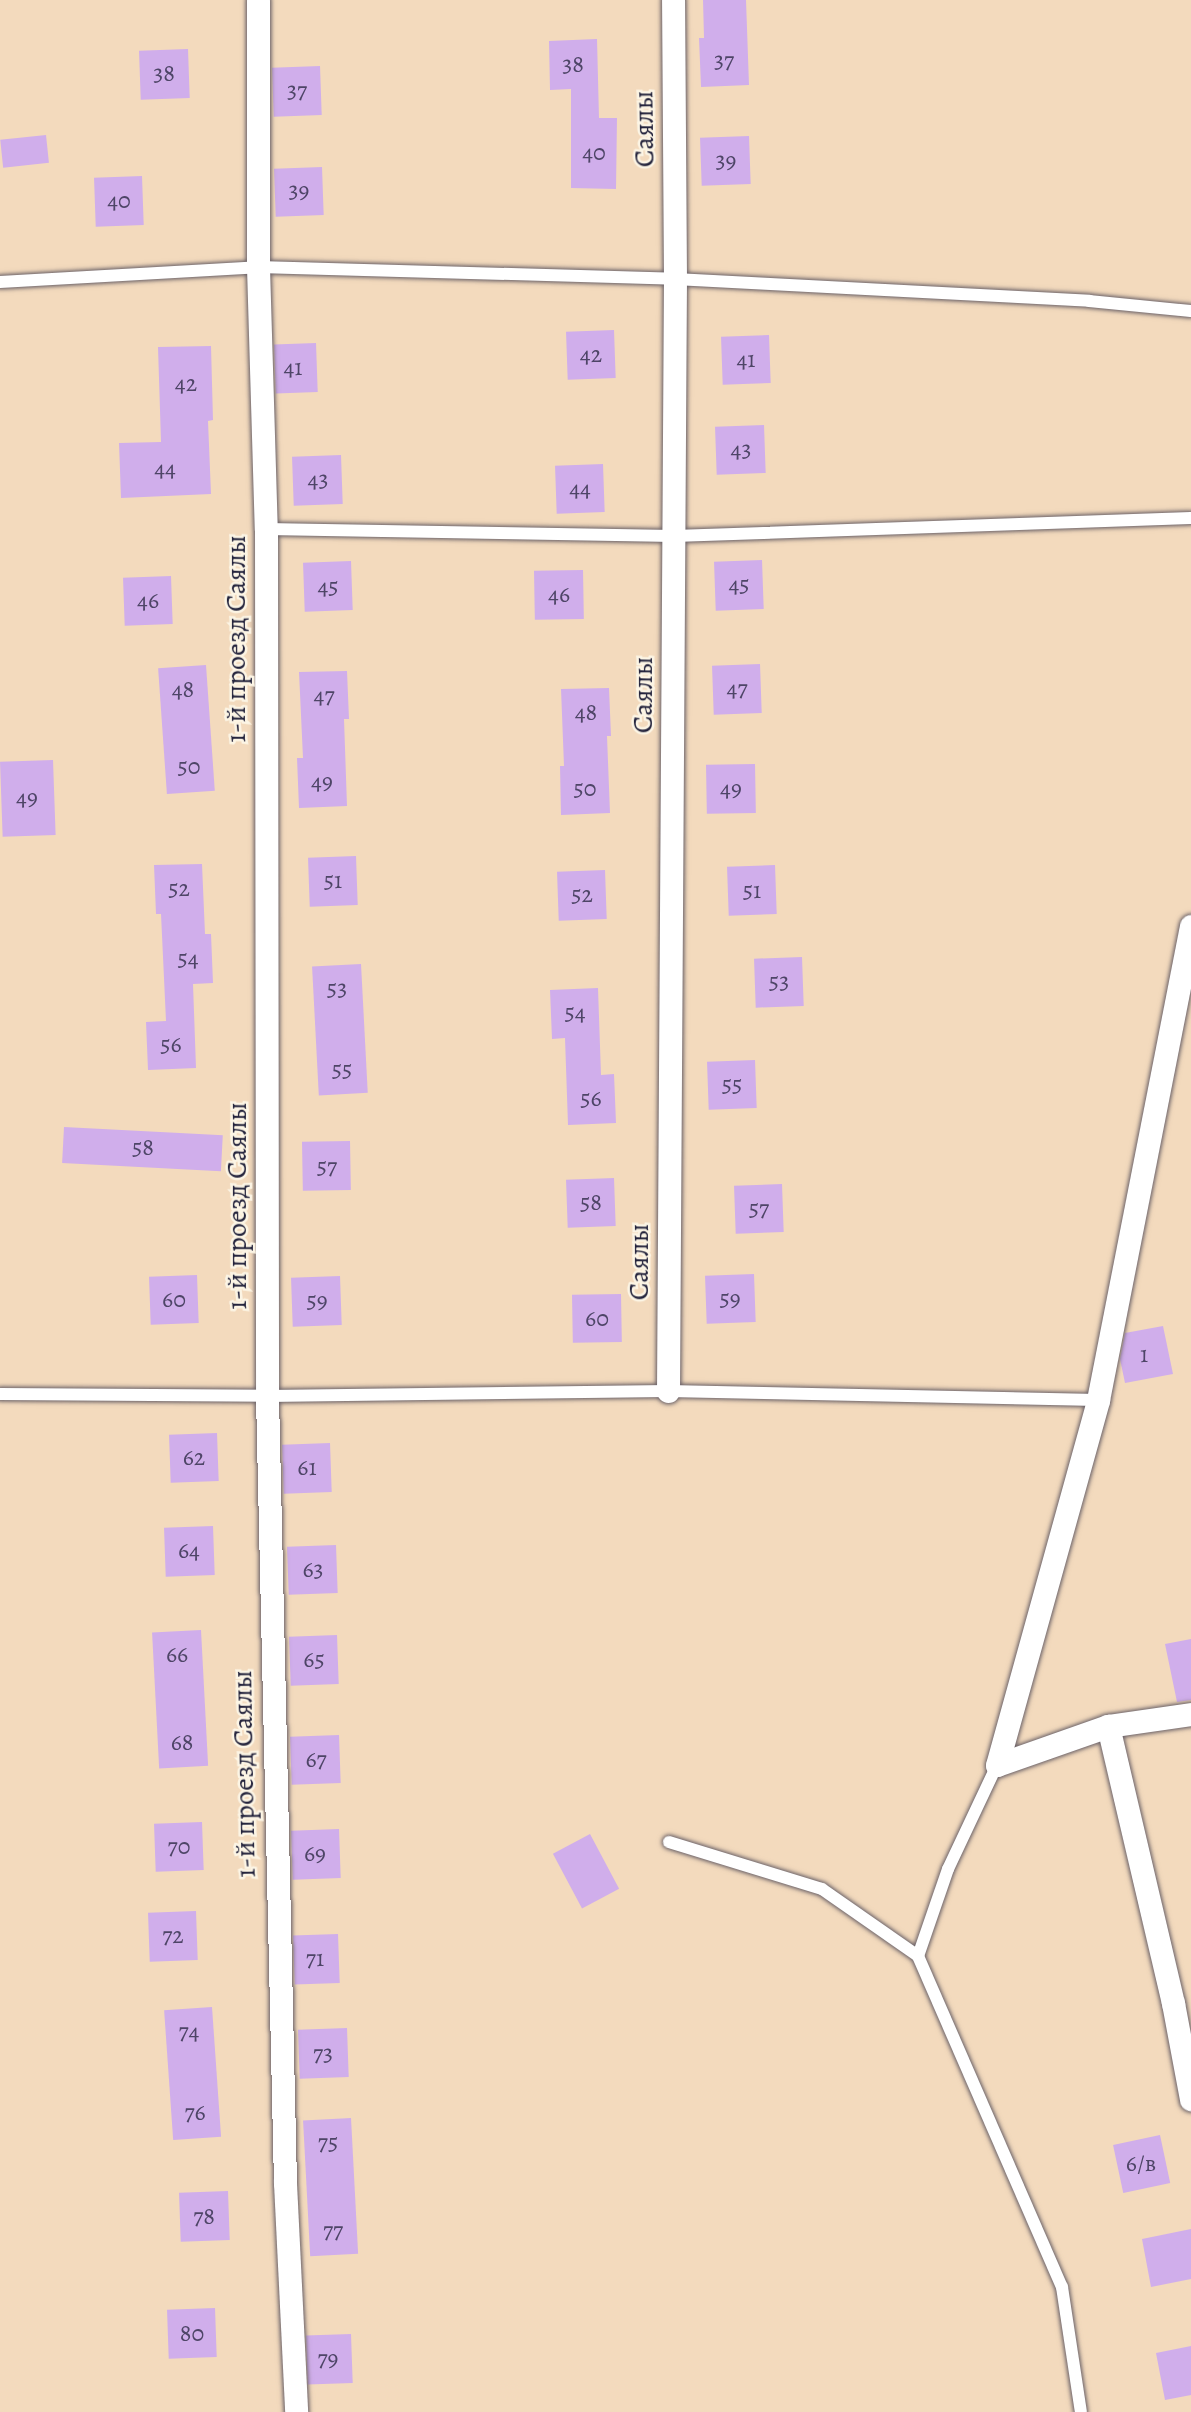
<!DOCTYPE html>
<meta charset="utf-8">
<style>
body{margin:0}
#map{position:relative;width:1191px;height:2412px;overflow:hidden;background:#f3dabd;font-family:Alegreya,serif}
div>[style]{position:absolute}
[style*='--x']{left:calc(var(--x)*1px);top:calc(var(--y)*1px);width:calc(var(--w)*1px);rotate:calc(var(--a)*1deg)}
.building>*{inset:0;background:#d0aeeb;transform-origin:0 0}
.roads{filter:drop-shadow(0 0 2px #6b6268) drop-shadow(0 0 2px #6b6268)}
.service>*{height:12px;margin:-6px;padding:0 6px;transform-origin:6px;border-radius:6px;background:#fff}
.minor>*{height:23px;margin:-11.5px;padding:0 11.5px;transform-origin:11.5px;border-radius:11.5px;background:#fff}
span{translate:-50% -50%;white-space:nowrap;text-align:center;line-height:1.15;-webkit-text-stroke:5px #fcf5e5;paint-order:stroke}
.number-label{font-size:24px;color:#4e4567}
.number-label span{-webkit-text-stroke-width:0}
.street-label{font-size:28px;color:#22223b}
</style>
<div id="map">
<div class="building">
<div style="clip-path:polygon(703px 0,746px 0,749px 85px,701px 87px,699px 38px,704px 38px)"></div>
<div style="clip-path:polygon(597px 39px,599px 118px,617px 118px,616px 189px,571px 188px,571px 89px,550px 90px,549px 41px)"></div>
<div style="left:188px;top:49px;width:49px;height:49px;rotate:88deg"></div>
<div style="left:320px;top:66px;width:49px;height:48px;rotate:88deg"></div>
<div style="left:46px;top:135px;width:28px;height:46px;rotate:84deg"></div>
<div style="left:749px;top:136px;width:48px;height:49px;rotate:88deg"></div>
<div style="left:322px;top:167px;width:48px;height:48px;rotate:88deg"></div>
<div style="left:142px;top:176px;width:49px;height:48px;rotate:88deg"></div>
<div style="left:614px;top:330px;width:48px;height:48px;rotate:88deg"></div>
<div style="left:769px;top:335px;width:48px;height:48px;rotate:88deg"></div>
<div style="left:316px;top:343px;width:49px;height:42px;rotate:88deg"></div>
<div style="clip-path:polygon(211px 346px,213px 420px,208px 421px,211px 494px,121px 498px,119px 443px,161px 442px,158px 347px)"></div>
<div style="left:764px;top:425px;width:48px;height:49px;rotate:88deg"></div>
<div style="left:341px;top:455px;width:49px;height:49px;rotate:88deg"></div>
<div style="left:603px;top:464px;width:48px;height:48px;rotate:88deg"></div>
<div style="left:762px;top:560px;width:49px;height:48px;rotate:88deg"></div>
<div style="left:351px;top:561px;width:49px;height:48px;rotate:88deg"></div>
<div style="left:583px;top:570px;width:49px;height:49px;rotate:89deg"></div>
<div style="left:171px;top:576px;width:48px;height:48px;rotate:88deg"></div>
<div style="left:760px;top:664px;width:49px;height:48px;rotate:88deg"></div>
<div style="left:206px;top:665px;width:126px;height:48px;rotate:86deg"></div>
<div style="clip-path:polygon(347px 671px,349px 719px,344px 719px,347px 806px,299px 808px,297px 758px,303px 758px,299px 672px)"></div>
<div style="clip-path:polygon(609px 688px,611px 736px,607px 736px,610px 813px,561px 815px,560px 766px,564px 766px,561px 689px)"></div>
<div style="left:53px;top:760px;width:75px;height:53px;rotate:88deg"></div>
<div style="left:755px;top:764px;width:49px;height:49px;rotate:89deg"></div>
<div style="left:356px;top:856px;width:49px;height:48px;rotate:88deg"></div>
<div style="clip-path:polygon(202px 864px,205px 934px,211px 934px,213px 983px,193px 984px,196px 1068px,148px 1070px,146px 1022px,166px 1021px,161px 914px,156px 914px,154px 865px)"></div>
<div style="left:775px;top:865px;width:49px;height:48px;rotate:88deg"></div>
<div style="left:605px;top:870px;width:49px;height:48px;rotate:88deg"></div>
<div style="left:802px;top:957px;width:49px;height:48px;rotate:88deg"></div>
<div style="left:361px;top:964px;width:129px;height:49px;rotate:87deg"></div>
<div style="clip-path:polygon(598px 988px,601px 1075px,614px 1074px,616px 1123px,568px 1125px,565px 1038px,552px 1039px,550px 990px)"></div>
<div style="left:755px;top:1060px;width:48px;height:48px;rotate:88deg"></div>
<div style="left:64px;top:1127px;width:159px;height:36px;rotate:3deg"></div>
<div style="left:350px;top:1141px;width:49px;height:48px;rotate:89deg"></div>
<div style="left:614px;top:1178px;width:48px;height:48px;rotate:88deg"></div>
<div style="left:782px;top:1184px;width:48px;height:48px;rotate:88deg"></div>
<div style="left:754px;top:1274px;width:48px;height:49px;rotate:88deg"></div>
<div style="left:197px;top:1275px;width:48px;height:48px;rotate:88deg"></div>
<div style="left:340px;top:1276px;width:49px;height:49px;rotate:88deg"></div>
<div style="left:621px;top:1294px;width:48px;height:49px;rotate:89deg"></div>
<div style="clip-path:polygon(1163px 1326px,1173px 1374px,1125px 1383px,1120px 1359px,1125px 1333px)"></div>
<div style="left:217px;top:1433px;width:48px;height:48px;rotate:88deg"></div>
<div style="left:330px;top:1443px;width:49px;height:48px;rotate:88deg"></div>
<div style="left:213px;top:1526px;width:49px;height:49px;rotate:88deg"></div>
<div style="left:336px;top:1545px;width:48px;height:49px;rotate:88deg"></div>
<div style="left:201px;top:1630px;width:136px;height:49px;rotate:87deg"></div>
<div style="left:337px;top:1635px;width:49px;height:48px;rotate:88deg"></div>
<div style="clip-path:polygon(1191px 1639px,1191px 1700px,1177px 1702px,1165px 1644px)"></div>
<div style="left:339px;top:1735px;width:48px;height:49px;rotate:88deg"></div>
<div style="left:202px;top:1822px;width:48px;height:48px;rotate:88deg"></div>
<div style="left:339px;top:1829px;width:49px;height:48px;rotate:88deg"></div>
<div style="left:590px;top:1834px;width:62px;height:42px;rotate:62deg"></div>
<div style="left:196px;top:1911px;width:49px;height:48px;rotate:88deg"></div>
<div style="left:338px;top:1934px;width:49px;height:45px;rotate:88deg"></div>
<div style="left:212px;top:2007px;width:130px;height:48px;rotate:86deg"></div>
<div style="left:347px;top:2028px;width:49px;height:49px;rotate:88deg"></div>
<div style="left:351px;top:2118px;width:136px;height:48px;rotate:87deg"></div>
<div style="left:1160px;top:2135px;width:49px;height:48px;rotate:78deg"></div>
<div style="left:228px;top:2191px;width:49px;height:49px;rotate:88deg"></div>
<div style="clip-path:polygon(1191px 2229px,1191px 2279px,1151px 2287px,1142px 2239px)"></div>
<div style="left:215px;top:2308px;width:49px;height:48px;rotate:88deg"></div>
<div style="left:351px;top:2334px;width:49px;height:45px;rotate:88deg"></div>
<div style="clip-path:polygon(1191px 2346px,1191px 2395px,1165px 2400px,1156px 2353px)"></div>
</div>
<div class="roads">
<div class="service">
<div style="--x:0;--y:282;--w:258;--a:-3.3"></div>
<div style="--x:258;--y:267;--w:417;--a:1.6"></div>
<div style="--x:675;--y:279;--w:415;--a:3"></div>
<div style="--x:1089;--y:301;--w:102;--a:5.6"></div>
<div style="--x:266;--y:529;--w:408;--a:1"></div>
<div style="--x:674;--y:536;--w:517;--a:-1.99"></div>
<div style="--x:0;--y:1394;--w:267;--a:0.4"></div>
<div style="--x:267;--y:1396;--w:401;--a:-0.7"></div>
<div style="--x:668;--y:1391;--w:430;--a:1.2"></div>
<div style="--x:997;--y:1765;--w:115;--a:115.2"></div>
<div style="--x:948;--y:1869;--w:92;--a:109"></div>
<div style="--x:918;--y:1956;--w:361;--a:66.5"></div>
<div style="--x:1062;--y:2287;--w:126;--a:81.4"></div>
<div style="--x:669;--y:1842;--w:160;--a:17.1"></div>
<div style="--x:822;--y:1889;--w:117;--a:34.9"></div>
</div>
<div class="minor">
<div style="--x:258;--y:0;--w:267;--a:90"></div>
<div style="--x:258;--y:267;--w:262;--a:88.3"></div>
<div style="--x:266;--y:529;--w:867;--a:89.93"></div>
<div style="--x:267;--y:1396;--w:787;--a:88.69"></div>
<div style="--x:285;--y:2183;--w:229;--a:87.2"></div>
<div style="--x:668;--y:1391;--w:1112;--a:-89.64"></div>
<div style="--x:675;--y:279;--w:279;--a:-90.4"></div>
<div style="--x:1108;--y:1726;--w:285;--a:76.8"></div>
<div style="--x:1173;--y:2003;--w:98;--a:79.4"></div>
<div style="--x:997;--y:1765;--w:379;--a:-74.5"></div>
<div style="--x:1098;--y:1400;--w:483;--a:-78.9"></div>
<div style="--x:997;--y:1765;--w:118;--a:-19.4"></div>
<div style="--x:1108;--y:1726;--w:84;--a:-8.2"></div>
</div>
</div>
<div class="number-label">
<span style="left:724px;top:61px">37</span>
<span style="left:573px;top:65px">38</span>
<span style="left:164px;top:74px">38</span>
<span style="left:297px;top:91px">37</span>
<span style="left:594px;top:153px">40</span>
<span style="left:726px;top:161px">39</span>
<span style="left:299px;top:191px">39</span>
<span style="left:119px;top:201px">40</span>
<span style="left:591px;top:355px">42</span>
<span style="left:746px;top:360px">41</span>
<span style="left:293px;top:368px">41</span>
<span style="left:186px;top:384px">42</span>
<span style="left:741px;top:450px">43</span>
<span style="left:165px;top:469px">44</span>
<span style="left:318px;top:480px">43</span>
<span style="left:580px;top:489px">44</span>
<span style="left:739px;top:585px">45</span>
<span style="left:328px;top:587px">45</span>
<span style="left:559px;top:595px">46</span>
<span style="left:148px;top:601px">46</span>
<span style="left:737px;top:689px">47</span>
<span style="left:183px;top:690px">48</span>
<span style="left:324px;top:696px">47</span>
<span style="left:586px;top:713px">48</span>
<span style="left:189px;top:767px">50</span>
<span style="left:322px;top:782px">49</span>
<span style="left:585px;top:789px">50</span>
<span style="left:731px;top:789px">49</span>
<span style="left:27px;top:798px">49</span>
<span style="left:333px;top:881px">51</span>
<span style="left:179px;top:889px">52</span>
<span style="left:752px;top:891px">51</span>
<span style="left:582px;top:895px">52</span>
<span style="left:188px;top:959px">54</span>
<span style="left:779px;top:982px">53</span>
<span style="left:337px;top:989px">53</span>
<span style="left:575px;top:1013px">54</span>
<span style="left:171px;top:1045px">56</span>
<span style="left:342px;top:1070px">55</span>
<span style="left:732px;top:1085px">55</span>
<span style="left:591px;top:1099px">56</span>
<span style="left:143px;top:1148px">58</span>
<span style="left:327px;top:1167px">57</span>
<span style="left:591px;top:1203px">58</span>
<span style="left:759px;top:1209px">57</span>
<span style="left:730px;top:1299px">59</span>
<span style="left:174px;top:1300px">60</span>
<span style="left:317px;top:1301px">59</span>
<span style="left:597px;top:1319px">60</span>
<span style="left:1144px;top:1355px">1</span>
<span style="left:194px;top:1458px">62</span>
<span style="left:307px;top:1468px">61</span>
<span style="left:189px;top:1551px">64</span>
<span style="left:313px;top:1570px">63</span>
<span style="left:177px;top:1655px">66</span>
<span style="left:314px;top:1660px">65</span>
<span style="left:182px;top:1743px">68</span>
<span style="left:316px;top:1760px">67</span>
<span style="left:179px;top:1847px">70</span>
<span style="left:315px;top:1854px">69</span>
<span style="left:173px;top:1936px">72</span>
<span style="left:315px;top:1959px">71</span>
<span style="left:189px;top:2032px">74</span>
<span style="left:323px;top:2054px">73</span>
<span style="left:195px;top:2113px">76</span>
<span style="left:328px;top:2143px">75</span>
<span style="left:1141px;top:2164px">6/в</span>
<span style="left:204px;top:2217px">78</span>
<span style="left:333px;top:2231px">77</span>
<span style="left:192px;top:2334px">80</span>
<span style="left:328px;top:2359px">79</span>
</div>
<div class="street-label">
<span style="left:644px;top:129px;rotate:-91deg">Саялы</span>
<span style="left:236px;top:639px;rotate:-90deg">1-й проезд Саялы</span>
<span style="left:643px;top:695px;rotate:-90deg">Саялы</span>
<span style="left:237px;top:1206px;rotate:-90deg">1-й проезд Саялы</span>
<span style="left:639px;top:1262px;rotate:-90deg">Саялы</span>
<span style="left:244px;top:1774px;rotate:-91deg">1-й проезд Саялы</span>
</div>
</div>
